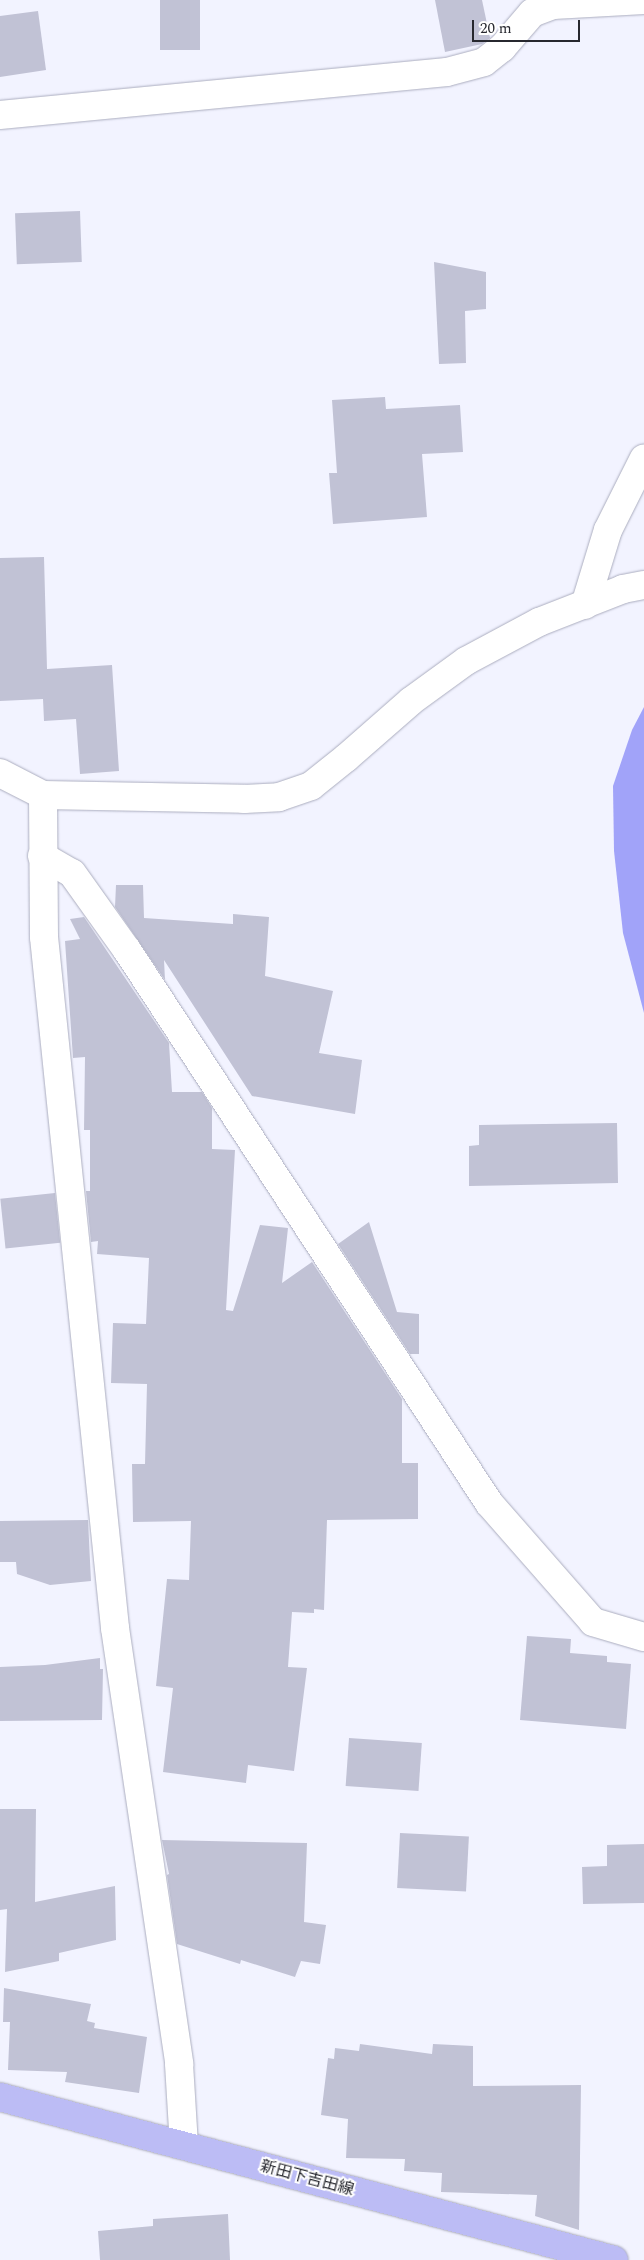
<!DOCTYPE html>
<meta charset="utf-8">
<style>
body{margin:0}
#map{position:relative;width:644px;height:2260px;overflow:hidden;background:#f2f3ff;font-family:Spectral,"Noto Sans JP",serif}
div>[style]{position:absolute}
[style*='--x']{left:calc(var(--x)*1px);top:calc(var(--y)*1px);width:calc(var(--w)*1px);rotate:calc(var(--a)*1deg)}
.water>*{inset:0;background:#a1a3f9}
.building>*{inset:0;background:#c1c2d5;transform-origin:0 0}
.roads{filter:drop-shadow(0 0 1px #abadbf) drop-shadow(0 0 1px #abadbf)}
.minor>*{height:28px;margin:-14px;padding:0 14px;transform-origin:14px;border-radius:14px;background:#fff}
.major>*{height:28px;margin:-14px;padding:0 14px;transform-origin:14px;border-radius:14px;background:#bcbcf5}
span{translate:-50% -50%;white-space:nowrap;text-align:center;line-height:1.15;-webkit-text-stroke:4px #fff;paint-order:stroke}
.street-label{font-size:16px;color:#27282f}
.scale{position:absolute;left:472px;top:20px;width:108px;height:22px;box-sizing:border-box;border:2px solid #27282f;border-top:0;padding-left:6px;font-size:15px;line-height:18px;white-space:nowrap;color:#27282f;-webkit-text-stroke:4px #fff;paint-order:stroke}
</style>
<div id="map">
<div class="water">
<div style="clip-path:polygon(644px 707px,644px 1013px,623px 933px,614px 851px,613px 786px,632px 730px)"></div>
</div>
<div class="building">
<div style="left:160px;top:0;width:40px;height:50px"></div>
<div style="clip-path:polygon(435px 0,482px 0,490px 38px,482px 44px,445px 52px)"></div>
<div style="clip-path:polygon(38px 11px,46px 70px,0 77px,0 16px)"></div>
<div style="left:80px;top:211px;width:51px;height:65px;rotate:88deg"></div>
<div style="clip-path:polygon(434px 262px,486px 272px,486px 309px,465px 311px,466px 363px,439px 364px)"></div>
<div style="clip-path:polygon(385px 397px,386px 409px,460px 405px,463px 452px,422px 454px,427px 517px,333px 524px,329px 473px,337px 473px,332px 400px)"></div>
<div style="clip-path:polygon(44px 557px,47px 669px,112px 665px,119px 771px,80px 774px,76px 719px,44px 721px,43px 699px,0 701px,0 558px)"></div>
<div style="clip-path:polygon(116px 885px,143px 885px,144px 918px,233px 924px,233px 914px,269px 917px,265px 976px,333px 991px,319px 1053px,362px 1060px,355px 1114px,252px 1096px,164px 960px,165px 980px,115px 907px)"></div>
<div style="clip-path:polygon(84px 917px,169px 1043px,172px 1092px,202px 1092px,212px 1108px,212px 1149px,235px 1150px,226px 1310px,233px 1311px,260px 1225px,288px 1228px,282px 1283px,312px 1262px,402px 1399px,402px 1463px,418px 1463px,418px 1519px,327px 1520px,324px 1610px,314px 1609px,314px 1613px,292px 1612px,288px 1667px,307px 1668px,294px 1771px,248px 1765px,246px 1783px,163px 1772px,173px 1688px,156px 1686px,167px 1579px,189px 1580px,191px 1521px,133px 1522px,132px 1464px,145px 1464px,147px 1384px,111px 1383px,113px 1323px,146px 1324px,149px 1258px,97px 1254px,98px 1241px,91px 1242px,86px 1191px,90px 1191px,90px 1130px,84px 1130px,85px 1057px,73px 1058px,65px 941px,80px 939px,70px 919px)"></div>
<div style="clip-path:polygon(617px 1123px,618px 1183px,469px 1186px,469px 1146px,479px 1145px,479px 1125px)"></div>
<div style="left:55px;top:1193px;width:50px;height:55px;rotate:84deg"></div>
<div style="clip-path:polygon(369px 1222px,397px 1312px,419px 1314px,419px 1354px,410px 1354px,338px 1244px)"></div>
<div style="clip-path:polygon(88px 1520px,91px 1581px,50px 1585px,17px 1574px,16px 1562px,0 1562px,0 1521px)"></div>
<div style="clip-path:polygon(527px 1636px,571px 1639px,570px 1653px,607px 1656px,607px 1662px,631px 1664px,626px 1729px,520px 1720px)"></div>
<div style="clip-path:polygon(100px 1658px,100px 1669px,103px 1669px,102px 1720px,0 1721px,0 1667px,45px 1665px)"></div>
<div style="left:349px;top:1738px;width:73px;height:48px;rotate:4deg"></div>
<div style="clip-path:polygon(0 1809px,36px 1809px,35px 1902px,115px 1886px,116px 1940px,59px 1953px,59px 1961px,5px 1972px,7px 1909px,0 1910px)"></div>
<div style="left:400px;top:1833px;width:69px;height:55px;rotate:3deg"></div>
<div style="clip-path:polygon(162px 1840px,307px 1843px,304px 1922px,326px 1925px,320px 1964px,301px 1961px,295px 1977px,241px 1960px,240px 1964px,177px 1944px,167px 1875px,169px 1874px)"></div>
<div style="clip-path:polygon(644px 1844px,644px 1903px,583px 1904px,582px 1867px,607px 1866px,607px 1845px)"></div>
<div style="clip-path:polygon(4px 1988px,91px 2004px,87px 2021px,95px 2023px,94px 2028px,147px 2037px,139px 2093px,65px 2082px,67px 2072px,8px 2070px,10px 2022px,3px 2022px)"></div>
<div style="clip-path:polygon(360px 2044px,432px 2054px,433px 2044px,473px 2046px,473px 2086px,581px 2085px,579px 2230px,535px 2216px,537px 2195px,441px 2192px,442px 2173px,404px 2171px,405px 2159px,346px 2158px,348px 2119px,321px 2115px,328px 2058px,334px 2059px,335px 2048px,359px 2051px)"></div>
<div style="clip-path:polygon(228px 2214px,230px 2260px,100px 2260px,98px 2231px,153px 2226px,153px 2219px)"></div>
</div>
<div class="roads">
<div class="minor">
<div style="--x:0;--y:115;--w:449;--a:-5.5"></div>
<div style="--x:447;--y:72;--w:38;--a:-15"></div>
<div style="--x:484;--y:62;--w:23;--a:-38"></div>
<div style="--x:502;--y:48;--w:46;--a:-49.4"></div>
<div style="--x:532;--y:13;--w:22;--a:-21"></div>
<div style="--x:553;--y:5;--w:91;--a:-3.1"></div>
<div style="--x:585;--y:605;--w:78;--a:-73"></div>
<div style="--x:608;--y:530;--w:80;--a:-63.4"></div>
<div style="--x:0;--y:773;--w:48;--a:27.1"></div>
<div style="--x:43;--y:795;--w:201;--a:1.1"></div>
<div style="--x:244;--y:799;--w:35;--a:-3"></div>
<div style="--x:279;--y:797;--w:34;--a:-19"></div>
<div style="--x:311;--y:786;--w:45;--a:-38.7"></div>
<div style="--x:346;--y:758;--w:86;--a:-41.2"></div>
<div style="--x:411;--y:701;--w:68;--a:-36"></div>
<div style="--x:466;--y:661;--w:83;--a:-28.1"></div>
<div style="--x:539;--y:622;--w:90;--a:-21.4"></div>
<div style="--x:623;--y:589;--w:21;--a:-11"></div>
<div style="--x:43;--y:795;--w:142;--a:89.6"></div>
<div style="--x:44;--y:937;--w:695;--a:84.13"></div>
<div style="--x:115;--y:1628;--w:441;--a:81.6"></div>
<div style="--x:179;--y:2064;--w:81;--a:86.5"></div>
<div style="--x:42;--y:856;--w:34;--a:30"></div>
<div style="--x:72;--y:873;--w:95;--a:54.5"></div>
<div style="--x:127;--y:950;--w:661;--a:56.79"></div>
<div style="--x:489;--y:1503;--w:158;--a:48.8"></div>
<div style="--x:593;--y:1622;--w:53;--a:16.4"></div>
</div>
<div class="major">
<div style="--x:0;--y:2097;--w:635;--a:14.87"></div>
</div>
</div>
<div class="street-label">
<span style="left:307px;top:2178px;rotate:15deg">新田下吉田線</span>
</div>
<div class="scale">20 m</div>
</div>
